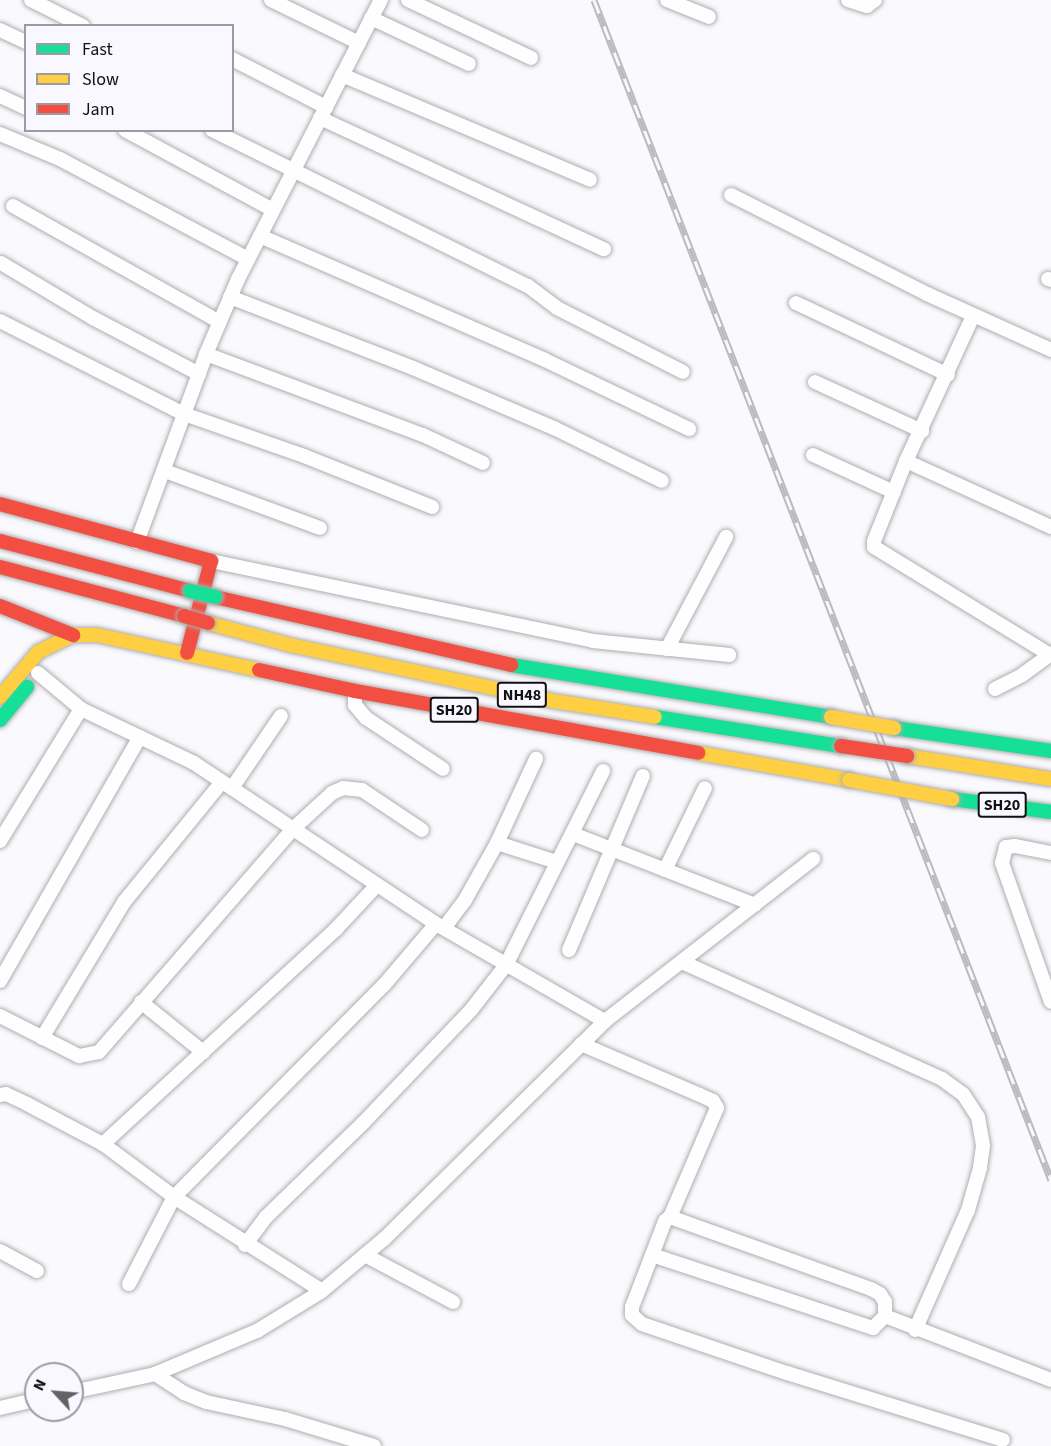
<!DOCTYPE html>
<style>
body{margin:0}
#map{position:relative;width:1051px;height:1446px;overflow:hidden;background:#faf9fd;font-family:"Source Sans 3",sans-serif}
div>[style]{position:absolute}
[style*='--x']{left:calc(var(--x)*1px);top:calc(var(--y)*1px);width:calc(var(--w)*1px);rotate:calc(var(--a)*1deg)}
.roads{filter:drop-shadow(0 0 2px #aeadaf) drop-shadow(0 0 2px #aeadaf)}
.street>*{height:14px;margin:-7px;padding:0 7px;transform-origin:7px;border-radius:7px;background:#fefeff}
.fast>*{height:14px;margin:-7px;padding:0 7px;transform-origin:7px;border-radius:7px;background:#16e098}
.slow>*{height:14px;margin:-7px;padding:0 7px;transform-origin:7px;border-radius:7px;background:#ffcf43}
.jam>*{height:14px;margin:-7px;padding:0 7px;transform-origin:7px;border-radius:7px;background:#f24e42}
.rail>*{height:7px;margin-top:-3.5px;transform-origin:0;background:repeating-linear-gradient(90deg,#f9f7ff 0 14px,#bbbbbc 0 28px);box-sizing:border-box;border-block:2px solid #bbbbbc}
.bridges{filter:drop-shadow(0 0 2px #aeadaf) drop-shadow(0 0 2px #aeadaf)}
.fast-bridge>*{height:14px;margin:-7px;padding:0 7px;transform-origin:7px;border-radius:7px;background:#16e098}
.slow-bridge>*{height:14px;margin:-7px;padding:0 7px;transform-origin:7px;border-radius:7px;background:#ffcf43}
.jam-bridge>*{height:14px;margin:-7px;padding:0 7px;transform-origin:7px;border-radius:7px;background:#f24e42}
span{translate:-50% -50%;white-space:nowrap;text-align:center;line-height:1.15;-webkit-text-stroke:5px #f9f7ff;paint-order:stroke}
.shield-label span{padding:2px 4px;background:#f9f7ff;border:2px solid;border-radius:4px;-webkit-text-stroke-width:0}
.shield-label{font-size:16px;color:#111013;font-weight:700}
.legend{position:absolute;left:24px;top:24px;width:210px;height:108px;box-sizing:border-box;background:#f9f7ff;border:2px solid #9c9ba1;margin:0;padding:8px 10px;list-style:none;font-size:18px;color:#111013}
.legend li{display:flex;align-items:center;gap:12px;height:30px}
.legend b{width:30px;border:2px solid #9c9ba1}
.north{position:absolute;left:24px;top:1362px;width:60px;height:60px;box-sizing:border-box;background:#f9f7ff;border:2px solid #9c9ba1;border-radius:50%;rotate:296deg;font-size:16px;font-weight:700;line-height:24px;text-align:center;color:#111013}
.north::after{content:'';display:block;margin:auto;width:21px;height:27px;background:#636265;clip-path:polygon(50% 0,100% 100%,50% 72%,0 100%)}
</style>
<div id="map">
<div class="roads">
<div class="street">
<div style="--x:31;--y:0;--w:58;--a:26.6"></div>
<div style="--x:271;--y:0;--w:98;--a:26"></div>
<div style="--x:408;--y:0;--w:136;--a:25.2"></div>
<div style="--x:667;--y:0;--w:45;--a:22"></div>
<div style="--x:848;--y:0;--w:20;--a:18"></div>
<div style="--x:867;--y:6;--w:10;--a:-37"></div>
<div style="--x:371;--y:18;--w:108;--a:25.1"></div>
<div style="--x:0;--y:30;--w:29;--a:25"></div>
<div style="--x:232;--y:59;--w:106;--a:27.1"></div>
<div style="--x:342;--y:75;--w:269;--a:22.9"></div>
<div style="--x:0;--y:96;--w:29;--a:25"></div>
<div style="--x:320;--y:118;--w:313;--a:24.8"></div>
<div style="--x:125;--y:130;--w:168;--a:28.4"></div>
<div style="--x:212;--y:130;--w:352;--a:26.3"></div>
<div style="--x:528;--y:286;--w:36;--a:37"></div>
<div style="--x:557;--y:308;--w:141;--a:26.9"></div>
<div style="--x:0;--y:134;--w:65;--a:22.6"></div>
<div style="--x:60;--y:159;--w:213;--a:28"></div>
<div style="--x:731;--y:195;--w:220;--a:26.8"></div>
<div style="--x:927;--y:294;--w:136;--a:24.3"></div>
<div style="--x:13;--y:206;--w:237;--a:29.3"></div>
<div style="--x:260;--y:236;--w:311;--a:23.5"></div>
<div style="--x:545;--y:360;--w:160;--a:25.6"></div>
<div style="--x:1;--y:263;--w:107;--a:30.9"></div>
<div style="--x:93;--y:318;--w:120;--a:27.8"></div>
<div style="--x:1048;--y:279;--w:3;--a:18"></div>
<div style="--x:230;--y:297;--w:196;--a:21.2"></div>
<div style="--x:413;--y:368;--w:153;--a:23.1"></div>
<div style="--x:554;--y:428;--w:120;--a:26.1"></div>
<div style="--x:796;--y:303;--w:168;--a:25.3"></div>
<div style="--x:973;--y:316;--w:160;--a:114.8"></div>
<div style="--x:906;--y:461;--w:86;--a:111.8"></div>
<div style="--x:874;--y:541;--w:6;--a:90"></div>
<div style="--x:874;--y:547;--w:206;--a:31.5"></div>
<div style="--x:0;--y:321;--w:206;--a:26.8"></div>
<div style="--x:184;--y:414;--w:127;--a:19.3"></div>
<div style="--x:304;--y:456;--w:138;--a:21.7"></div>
<div style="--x:206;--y:354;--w:232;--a:20.5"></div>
<div style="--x:423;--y:435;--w:66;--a:25"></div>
<div style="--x:815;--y:382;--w:118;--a:24.6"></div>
<div style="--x:813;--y:455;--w:89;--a:24.6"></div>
<div style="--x:906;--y:461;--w:159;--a:24.5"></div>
<div style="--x:165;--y:471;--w:165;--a:20.2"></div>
<div style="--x:137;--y:542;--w:200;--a:-69.8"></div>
<div style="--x:206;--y:354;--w:82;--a:-66.9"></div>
<div style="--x:238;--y:279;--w:314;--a:-62.9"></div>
<div style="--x:211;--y:561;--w:390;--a:11.8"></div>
<div style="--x:593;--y:641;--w:137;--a:5.9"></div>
<div style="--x:667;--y:649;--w:127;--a:-62.2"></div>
<div style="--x:38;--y:673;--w:56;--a:39.9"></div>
<div style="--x:81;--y:709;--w:125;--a:25.5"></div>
<div style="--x:194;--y:763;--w:291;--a:33.6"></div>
<div style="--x:436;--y:924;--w:195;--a:29.9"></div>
<div style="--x:995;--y:689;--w:30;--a:-27"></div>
<div style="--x:1022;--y:675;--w:36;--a:-36"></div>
<div style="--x:355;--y:691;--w:14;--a:90"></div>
<div style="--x:355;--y:705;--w:17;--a:50"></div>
<div style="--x:366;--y:718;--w:92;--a:33.5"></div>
<div style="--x:232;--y:788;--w:87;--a:-55.8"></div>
<div style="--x:573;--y:834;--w:195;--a:21.3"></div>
<div style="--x:0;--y:841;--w:155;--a:-58.5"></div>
<div style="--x:497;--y:843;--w:63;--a:17.6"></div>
<div style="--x:1051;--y:853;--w:37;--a:-169"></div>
<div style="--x:1015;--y:846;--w:9;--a:174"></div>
<div style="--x:1006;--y:847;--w:16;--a:104"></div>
<div style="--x:1002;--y:863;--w:147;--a:70.6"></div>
<div style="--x:665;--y:870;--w:91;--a:-64"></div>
<div style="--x:444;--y:928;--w:35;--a:-53"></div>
<div style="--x:465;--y:900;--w:65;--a:-60.7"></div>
<div style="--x:497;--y:843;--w:93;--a:-65.1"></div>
<div style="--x:569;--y:950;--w:189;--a:-67"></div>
<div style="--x:682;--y:962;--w:285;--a:24.2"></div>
<div style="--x:942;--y:1079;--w:26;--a:36"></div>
<div style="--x:963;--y:1094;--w:27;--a:57"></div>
<div style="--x:978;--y:1117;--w:29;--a:80"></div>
<div style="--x:983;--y:1146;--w:22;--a:98"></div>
<div style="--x:980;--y:1168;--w:44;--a:105.9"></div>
<div style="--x:968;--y:1210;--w:131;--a:113.8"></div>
<div style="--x:0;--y:981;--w:281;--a:-60.2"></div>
<div style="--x:141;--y:1002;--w:80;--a:38.9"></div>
<div style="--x:0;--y:1016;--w:89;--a:26.9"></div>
<div style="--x:79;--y:1056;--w:20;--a:-11"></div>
<div style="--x:99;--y:1052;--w:297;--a:-49"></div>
<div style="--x:294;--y:828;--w:52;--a:-42.6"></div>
<div style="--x:332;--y:793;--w:12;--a:-24"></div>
<div style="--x:343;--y:788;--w:19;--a:6"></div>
<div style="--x:362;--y:790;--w:72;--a:33.7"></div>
<div style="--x:42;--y:1038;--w:159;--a:-58.9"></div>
<div style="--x:124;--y:902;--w:155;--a:-50.8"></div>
<div style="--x:581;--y:1044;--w:129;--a:23.2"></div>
<div style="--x:700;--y:1095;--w:14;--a:25"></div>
<div style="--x:713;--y:1101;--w:8;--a:60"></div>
<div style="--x:717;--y:1108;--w:119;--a:113.3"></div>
<div style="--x:0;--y:1095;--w:6;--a:-9"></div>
<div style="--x:6;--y:1094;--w:23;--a:25"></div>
<div style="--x:27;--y:1104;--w:86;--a:27.8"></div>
<div style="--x:103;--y:1144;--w:89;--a:36.7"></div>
<div style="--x:174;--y:1197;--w:175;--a:32.4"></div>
<div style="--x:103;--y:1144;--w:317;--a:-42.7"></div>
<div style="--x:336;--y:929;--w:60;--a:-47"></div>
<div style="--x:245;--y:1245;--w:35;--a:-53"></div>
<div style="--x:266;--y:1217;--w:135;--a:-44.1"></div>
<div style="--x:363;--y:1123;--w:156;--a:-46.3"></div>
<div style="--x:471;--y:1010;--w:57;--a:-52.1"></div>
<div style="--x:506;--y:965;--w:217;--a:-63.4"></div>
<div style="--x:0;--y:1251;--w:42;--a:28.4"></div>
<div style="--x:365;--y:1255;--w:100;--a:28.1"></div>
<div style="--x:652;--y:1255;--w:233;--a:18.3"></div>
<div style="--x:873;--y:1328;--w:17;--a:-45"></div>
<div style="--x:885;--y:1316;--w:14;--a:-90"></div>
<div style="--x:885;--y:1302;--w:9;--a:-122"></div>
<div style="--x:880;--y:1294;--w:10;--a:-151"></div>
<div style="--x:871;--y:1289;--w:214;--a:-160.3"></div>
<div style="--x:670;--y:1217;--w:6;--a:141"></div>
<div style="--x:665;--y:1221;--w:92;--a:111"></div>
<div style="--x:632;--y:1307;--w:8;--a:90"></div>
<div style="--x:632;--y:1315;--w:13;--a:42"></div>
<div style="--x:642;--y:1324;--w:153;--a:18.7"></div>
<div style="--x:787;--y:1373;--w:226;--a:17.2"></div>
<div style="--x:129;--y:1284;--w:98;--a:-62.7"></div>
<div style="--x:174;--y:1197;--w:298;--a:-45.3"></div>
<div style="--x:384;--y:985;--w:80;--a:-49.6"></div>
<div style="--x:885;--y:1316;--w:178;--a:21.1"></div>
<div style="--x:155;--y:1374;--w:35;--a:33"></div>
<div style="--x:184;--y:1393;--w:24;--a:22"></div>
<div style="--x:206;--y:1402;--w:81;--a:12.1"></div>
<div style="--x:285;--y:1419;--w:93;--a:16.9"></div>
<div style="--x:72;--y:1392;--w:85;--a:-12.2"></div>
<div style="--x:155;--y:1374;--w:111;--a:-22.9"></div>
<div style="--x:257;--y:1331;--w:76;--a:-31.6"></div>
<div style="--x:322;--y:1291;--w:81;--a:-40"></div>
<div style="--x:384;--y:1239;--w:310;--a:-44.6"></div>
<div style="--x:605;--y:1021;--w:264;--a:-37.9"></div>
<div style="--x:0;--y:1408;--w:37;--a:-13"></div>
</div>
<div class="fast">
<div style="--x:511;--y:665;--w:324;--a:9.2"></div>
<div style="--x:655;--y:717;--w:188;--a:8.9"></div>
<div style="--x:0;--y:720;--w:43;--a:-50.7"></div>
<div style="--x:894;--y:728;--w:159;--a:8.3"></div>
<div style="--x:952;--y:799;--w:100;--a:7.5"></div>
</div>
<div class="slow">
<div style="--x:208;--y:623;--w:85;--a:15"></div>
<div style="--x:290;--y:645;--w:269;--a:12"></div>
<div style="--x:553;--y:701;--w:103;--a:8.9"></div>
<div style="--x:0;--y:697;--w:59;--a:-49.8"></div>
<div style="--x:38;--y:652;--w:39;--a:-26"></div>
<div style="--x:73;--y:635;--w:24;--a:0"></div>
<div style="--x:97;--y:635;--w:166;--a:12.2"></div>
<div style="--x:698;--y:753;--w:153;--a:10.1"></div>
<div style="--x:907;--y:756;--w:146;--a:9.1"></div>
</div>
<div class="jam">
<div style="--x:0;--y:504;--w:219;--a:15.1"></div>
<div style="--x:211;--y:561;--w:95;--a:104.6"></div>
<div style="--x:0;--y:541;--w:196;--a:14.7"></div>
<div style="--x:0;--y:567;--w:190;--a:14.9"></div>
<div style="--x:215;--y:597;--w:304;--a:12.9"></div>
<div style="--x:0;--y:606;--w:79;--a:21.7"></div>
<div style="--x:259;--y:670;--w:98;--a:12.3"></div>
<div style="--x:355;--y:691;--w:349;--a:10.2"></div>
</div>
</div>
<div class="rail">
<div style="--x:594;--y:0;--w:1265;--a:68.83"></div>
</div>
<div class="bridges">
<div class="fast-bridge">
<div style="--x:190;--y:591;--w:26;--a:13"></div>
</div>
<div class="slow-bridge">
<div style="--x:831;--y:717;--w:64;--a:9.9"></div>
<div style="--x:849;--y:780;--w:105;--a:10.5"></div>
</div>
<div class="jam-bridge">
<div style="--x:184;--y:616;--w:25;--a:16"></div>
<div style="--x:841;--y:746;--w:67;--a:8.6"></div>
</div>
</div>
<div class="shield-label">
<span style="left:522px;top:695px">NH48</span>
<span style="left:454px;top:710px">SH20</span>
<span style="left:1002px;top:805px">SH20</span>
</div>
<ul class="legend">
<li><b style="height:8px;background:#16e098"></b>Fast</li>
<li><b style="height:8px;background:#ffcf43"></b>Slow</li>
<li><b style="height:8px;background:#f24e42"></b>Jam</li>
</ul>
<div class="north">N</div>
</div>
